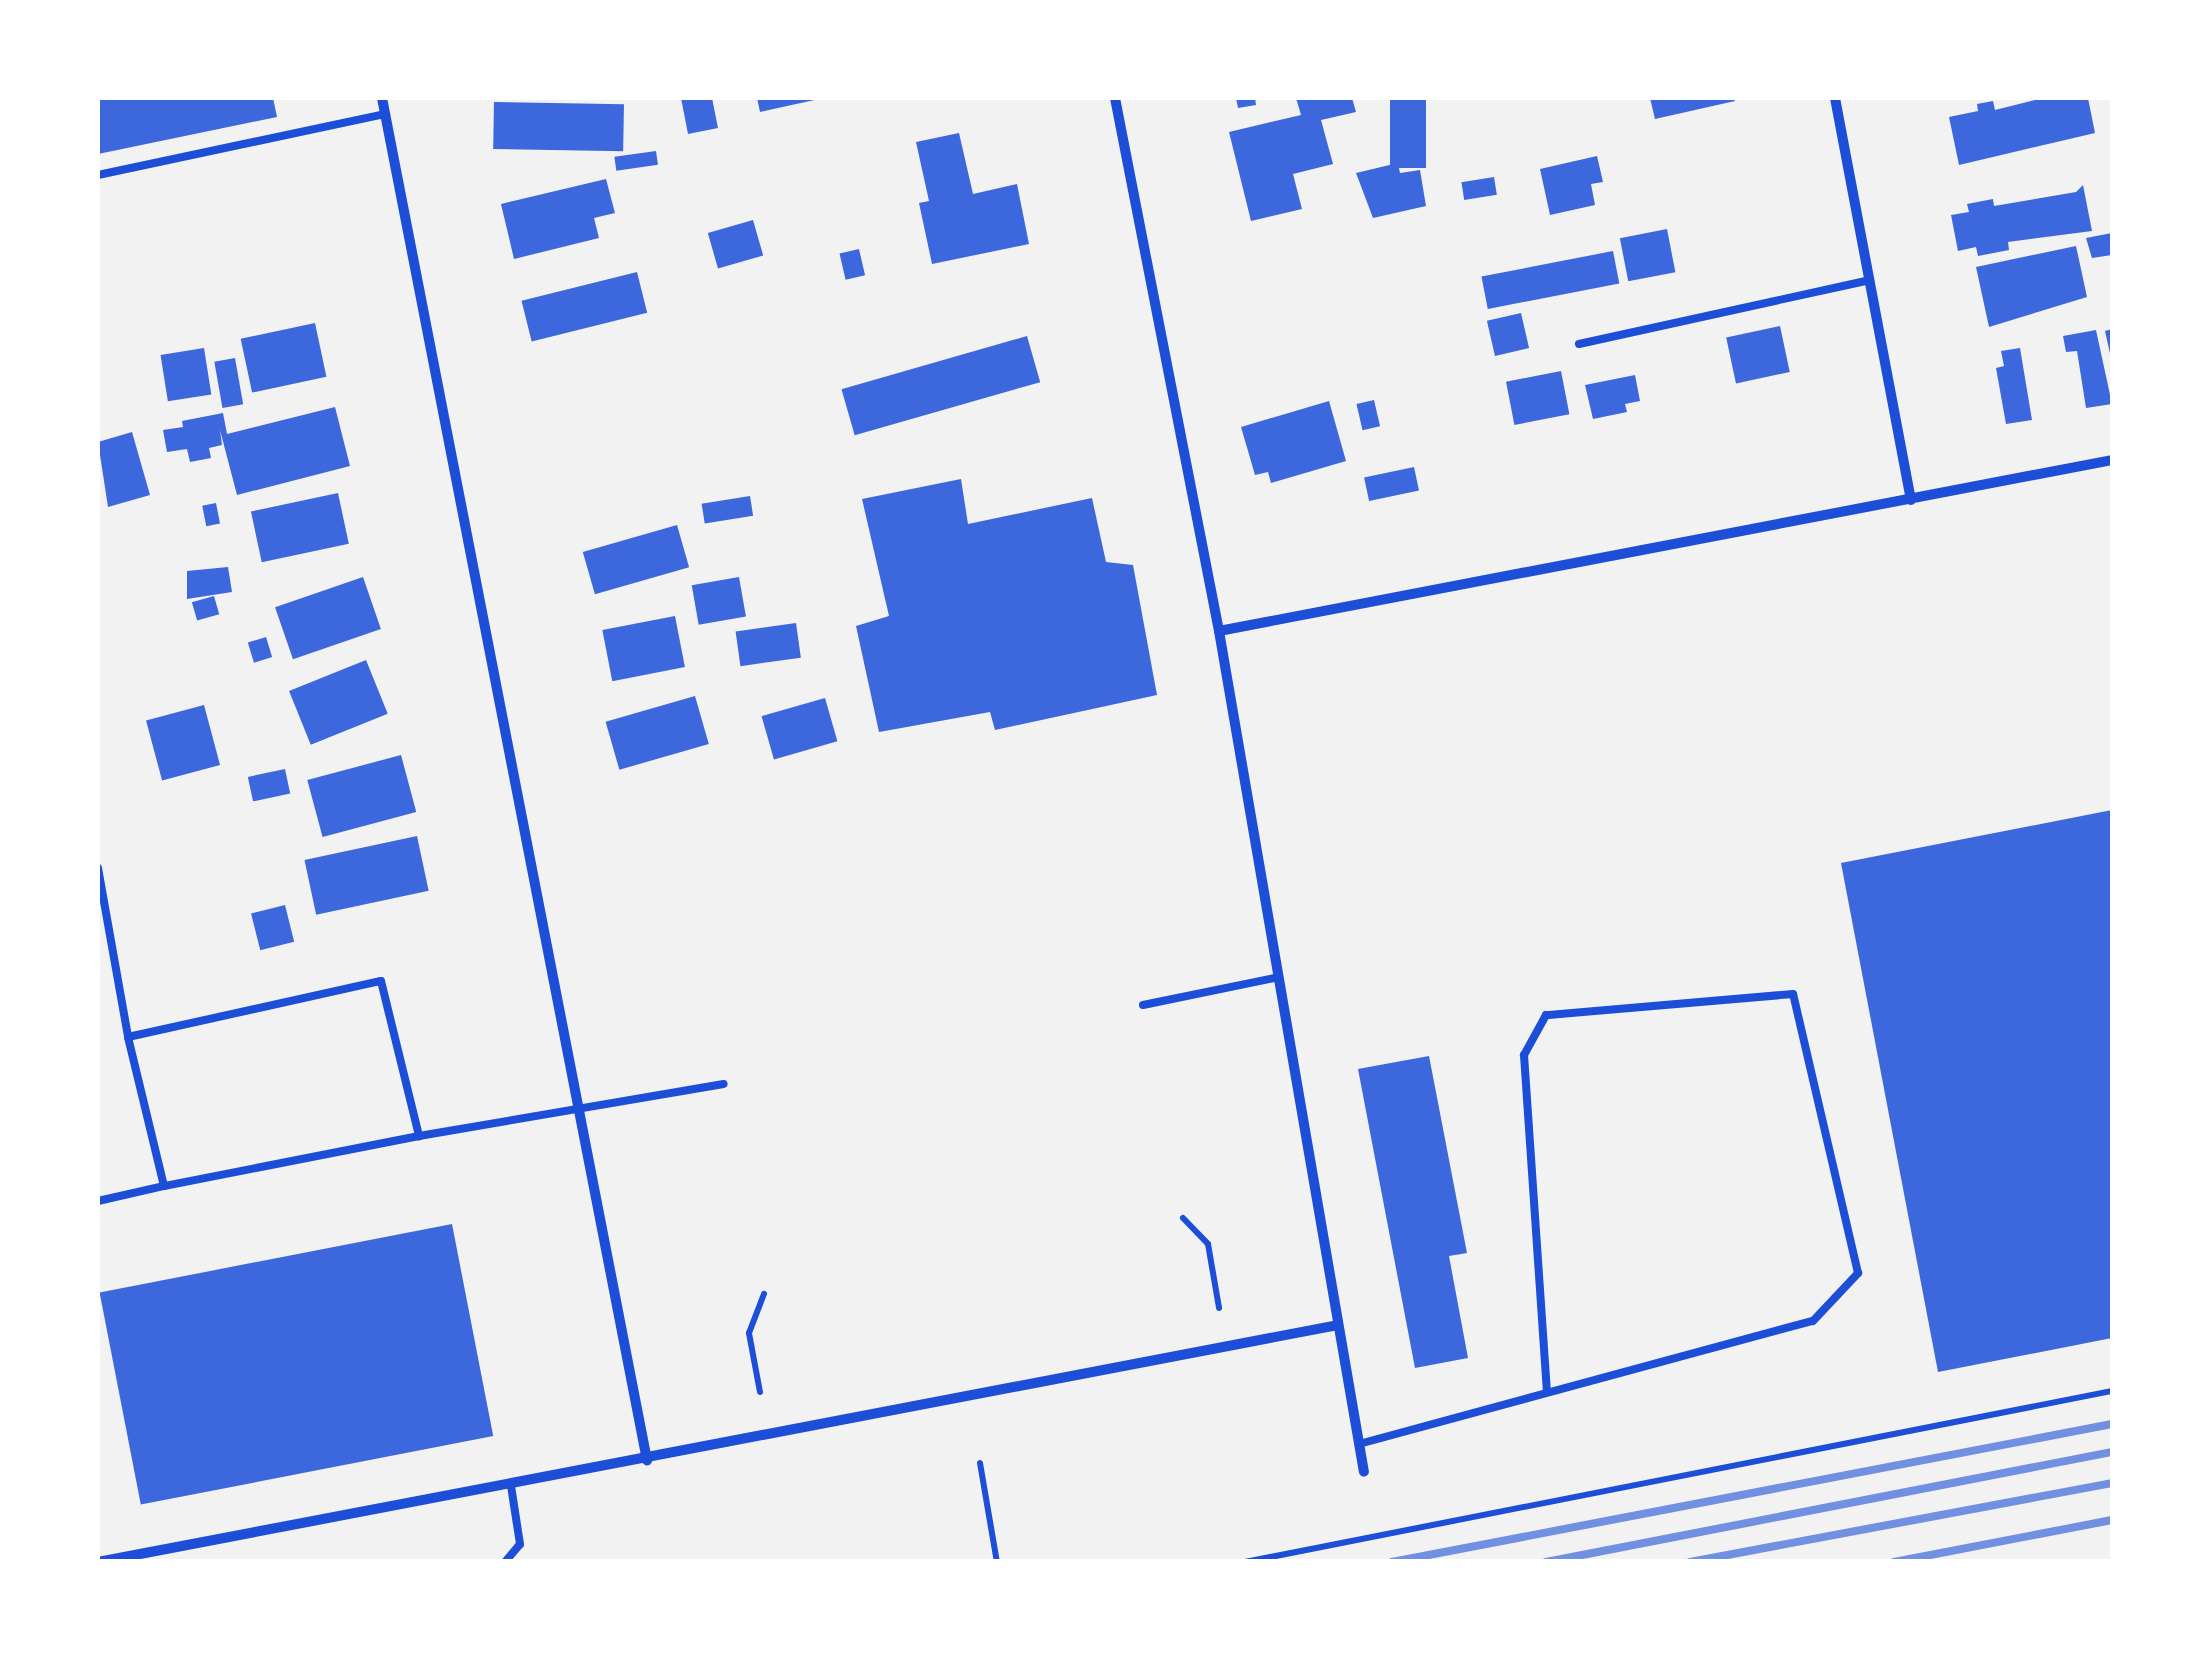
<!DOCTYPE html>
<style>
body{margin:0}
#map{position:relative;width:2210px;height:1659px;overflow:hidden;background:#f2f2f2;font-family:"Titillium Web",sans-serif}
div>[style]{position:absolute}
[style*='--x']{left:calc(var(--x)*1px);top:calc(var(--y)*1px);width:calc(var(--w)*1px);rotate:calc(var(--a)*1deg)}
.building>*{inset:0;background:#3d67dc;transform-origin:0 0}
.path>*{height:6px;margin:-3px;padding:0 3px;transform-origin:3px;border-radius:3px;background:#1d4ed8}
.service>*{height:8px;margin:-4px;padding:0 4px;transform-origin:4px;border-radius:4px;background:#1d4ed8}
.minor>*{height:10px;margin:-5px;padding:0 5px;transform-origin:5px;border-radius:5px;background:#1d4ed8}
.rail>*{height:8px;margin:-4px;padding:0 4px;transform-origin:4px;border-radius:4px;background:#7290e2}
span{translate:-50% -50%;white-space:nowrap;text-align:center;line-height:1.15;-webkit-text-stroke:8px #fff;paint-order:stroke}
.frame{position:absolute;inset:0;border:100px solid #fff;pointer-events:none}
</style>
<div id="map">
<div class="building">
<div style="clip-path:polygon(98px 98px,273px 98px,277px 117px,98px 154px)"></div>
<div style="clip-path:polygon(681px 98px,712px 98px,718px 128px,688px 134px)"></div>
<div style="clip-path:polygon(757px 98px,819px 98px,819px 99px,760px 112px)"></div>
<div style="clip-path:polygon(1236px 98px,1255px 98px,1256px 105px,1238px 108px)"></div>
<div style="clip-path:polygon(1296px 98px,1352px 98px,1356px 112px,1321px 120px,1333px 164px,1293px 174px,1302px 209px,1251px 221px,1229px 132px,1301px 115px)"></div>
<div style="left:1390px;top:98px;width:36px;height:70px"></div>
<div style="clip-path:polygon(1650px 98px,1734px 98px,1735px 101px,1655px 119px)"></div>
<div style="clip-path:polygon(2043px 98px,2088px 98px,2095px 133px,1959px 165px,1949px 117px,1978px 111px,1977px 104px,1993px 101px,1995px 110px)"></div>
<div style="left:494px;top:102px;width:130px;height:47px;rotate:1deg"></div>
<div style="clip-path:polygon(959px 133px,973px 194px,1017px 184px,1029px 244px,932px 264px,919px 203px,929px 201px,916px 142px)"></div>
<div style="left:656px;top:151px;width:14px;height:42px;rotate:82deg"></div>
<div style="clip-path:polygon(1597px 156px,1603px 182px,1591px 184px,1595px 205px,1550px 215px,1540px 169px)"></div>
<div style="clip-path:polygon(1398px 163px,1400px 173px,1420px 170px,1426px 206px,1373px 218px,1356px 173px)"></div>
<div style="left:1494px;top:177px;width:18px;height:33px;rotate:81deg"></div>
<div style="clip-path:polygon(606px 179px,615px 213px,594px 218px,599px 238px,514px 259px,501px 204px)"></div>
<div style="clip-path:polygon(2083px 185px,2092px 231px,2008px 242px,2009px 250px,1978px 256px,1976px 247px,1958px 251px,1951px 215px,1969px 212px,1967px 204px,1993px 199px,1994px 206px,2076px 192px)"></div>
<div style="left:753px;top:220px;width:37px;height:47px;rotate:74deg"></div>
<div style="left:1667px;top:229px;width:44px;height:48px;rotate:79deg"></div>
<div style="clip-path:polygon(2112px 233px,2112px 255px,2092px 258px,2086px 238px)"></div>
<div style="clip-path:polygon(2076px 246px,2087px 297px,1989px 327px,1976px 267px)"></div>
<div style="left:859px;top:249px;width:27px;height:20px;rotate:77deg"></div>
<div style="left:1613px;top:251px;width:33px;height:134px;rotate:79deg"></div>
<div style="left:637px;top:272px;width:42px;height:119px;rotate:76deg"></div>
<div style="left:1521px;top:313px;width:36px;height:35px;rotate:77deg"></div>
<div style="left:315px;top:323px;width:55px;height:76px;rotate:78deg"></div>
<div style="left:1780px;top:326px;width:47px;height:55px;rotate:78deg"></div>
<div style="clip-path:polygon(2112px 329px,2112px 357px,2111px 358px,2105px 331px)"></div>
<div style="clip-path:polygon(2096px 330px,2112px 404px,2086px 408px,2077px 351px,2066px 352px,2063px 336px)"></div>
<div style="left:1027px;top:336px;width:48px;height:193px;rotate:74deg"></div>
<div style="left:204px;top:348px;width:47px;height:44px;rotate:81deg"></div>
<div style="clip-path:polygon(2020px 348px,2032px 420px,2006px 424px,1996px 368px,2004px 366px,2001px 351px)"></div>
<div style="left:235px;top:358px;width:47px;height:21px;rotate:80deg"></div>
<div style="left:1561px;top:371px;width:44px;height:56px;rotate:79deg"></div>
<div style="clip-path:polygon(1635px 375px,1640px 401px,1625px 404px,1627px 412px,1593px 419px,1585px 385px)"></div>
<div style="left:1374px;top:400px;width:27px;height:18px;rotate:77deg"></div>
<div style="clip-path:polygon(1329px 401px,1346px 461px,1271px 483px,1268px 472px,1255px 475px,1241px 427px)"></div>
<div style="clip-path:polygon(335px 407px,350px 466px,237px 495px,220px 430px,222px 445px,209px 448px,211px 458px,190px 462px,187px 449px,167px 452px,163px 430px,183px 427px,182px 421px,223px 413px,227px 434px)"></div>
<div style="clip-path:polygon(132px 432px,150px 495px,108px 507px,98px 442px)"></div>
<div style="left:1414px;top:467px;width:24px;height:51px;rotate:78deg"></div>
<div style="clip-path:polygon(961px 479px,968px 524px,1092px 498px,1106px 562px,1133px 565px,1157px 695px,995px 730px,990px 712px,879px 732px,856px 626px,889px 616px,862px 499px)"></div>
<div style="left:338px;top:493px;width:52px;height:89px;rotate:78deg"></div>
<div style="left:750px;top:496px;width:20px;height:49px;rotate:81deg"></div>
<div style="left:216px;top:503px;width:21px;height:14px;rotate:79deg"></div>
<div style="left:677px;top:525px;width:44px;height:98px;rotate:74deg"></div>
<div style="clip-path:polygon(228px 567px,232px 592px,187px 599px,187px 571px)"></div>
<div style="left:363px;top:577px;width:55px;height:93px;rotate:71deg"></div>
<div style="left:739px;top:577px;width:40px;height:48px;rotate:80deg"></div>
<div style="left:214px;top:596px;width:19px;height:23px;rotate:74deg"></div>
<div style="left:675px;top:616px;width:52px;height:74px;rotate:79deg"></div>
<div style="left:796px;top:623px;width:35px;height:61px;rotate:82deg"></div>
<div style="left:266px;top:637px;width:21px;height:19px;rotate:73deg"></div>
<div style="left:366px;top:660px;width:58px;height:83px;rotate:68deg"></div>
<div style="left:695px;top:696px;width:50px;height:93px;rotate:74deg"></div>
<div style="left:825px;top:698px;width:45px;height:66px;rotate:74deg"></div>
<div style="left:204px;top:705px;width:62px;height:60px;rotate:75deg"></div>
<div style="left:401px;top:755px;width:59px;height:97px;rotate:75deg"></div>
<div style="left:285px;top:769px;width:25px;height:38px;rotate:78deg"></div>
<div style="clip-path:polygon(2112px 810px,2112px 1338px,1938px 1372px,1841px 863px)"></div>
<div style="left:417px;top:836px;width:56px;height:115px;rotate:78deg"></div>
<div style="left:285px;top:905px;width:38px;height:35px;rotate:76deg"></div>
<div style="clip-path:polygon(1429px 1056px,1467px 1253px,1449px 1256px,1468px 1358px,1415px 1368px,1358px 1069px)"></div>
<div style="left:452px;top:1224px;width:216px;height:359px;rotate:79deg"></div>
</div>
<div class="path">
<div style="--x:1183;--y:1218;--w:36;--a:46"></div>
<div style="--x:1208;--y:1244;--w:65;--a:80.2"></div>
<div style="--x:760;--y:1392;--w:60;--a:-100.6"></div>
<div style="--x:749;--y:1333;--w:42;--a:-69"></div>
<div style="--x:980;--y:1463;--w:100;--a:80.3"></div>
<div style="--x:1245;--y:1562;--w:884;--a:-11.16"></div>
</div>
<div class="service">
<div style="--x:98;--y:175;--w:294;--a:-12"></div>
<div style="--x:1579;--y:344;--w:297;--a:-12.4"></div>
<div style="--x:98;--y:868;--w:172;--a:79.9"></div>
<div style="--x:1143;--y:1005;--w:135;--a:-11.6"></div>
<div style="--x:419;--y:1136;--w:260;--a:168.9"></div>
<div style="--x:164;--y:1186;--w:153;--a:-103.6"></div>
<div style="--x:128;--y:1037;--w:259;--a:-12.5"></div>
<div style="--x:381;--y:981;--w:160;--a:76.2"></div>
<div style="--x:419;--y:1136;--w:309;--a:-9.7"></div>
<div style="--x:98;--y:1201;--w:68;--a:-12.8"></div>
<div style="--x:1359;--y:1444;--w:470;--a:-15.2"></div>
<div style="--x:1813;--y:1321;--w:66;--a:-46.8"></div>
<div style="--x:1858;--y:1273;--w:286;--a:-103.1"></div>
<div style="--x:1793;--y:994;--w:248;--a:175.1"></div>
<div style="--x:1546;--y:1015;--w:46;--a:118.8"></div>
<div style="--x:1524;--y:1055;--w:336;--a:86.1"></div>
<div style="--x:505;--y:1562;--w:23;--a:-50"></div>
<div style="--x:520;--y:1544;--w:59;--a:-98.8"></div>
</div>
<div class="minor">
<div style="--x:382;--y:98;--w:1388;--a:78.99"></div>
<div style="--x:1115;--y:98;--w:543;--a:78.96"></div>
<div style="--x:1219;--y:631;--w:853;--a:80.22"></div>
<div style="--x:1835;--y:98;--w:409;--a:79.3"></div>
<div style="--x:1219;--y:631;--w:909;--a:-10.84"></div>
<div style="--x:98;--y:1562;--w:1262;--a:-10.82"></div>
</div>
<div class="rail">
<div style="--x:1392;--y:1562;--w:733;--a:-10.85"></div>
<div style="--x:1546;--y:1562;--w:577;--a:-11"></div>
<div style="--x:1690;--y:1562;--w:429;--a:-10.6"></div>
<div style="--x:1894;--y:1562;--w:222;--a:-10.9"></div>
</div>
<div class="frame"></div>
</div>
